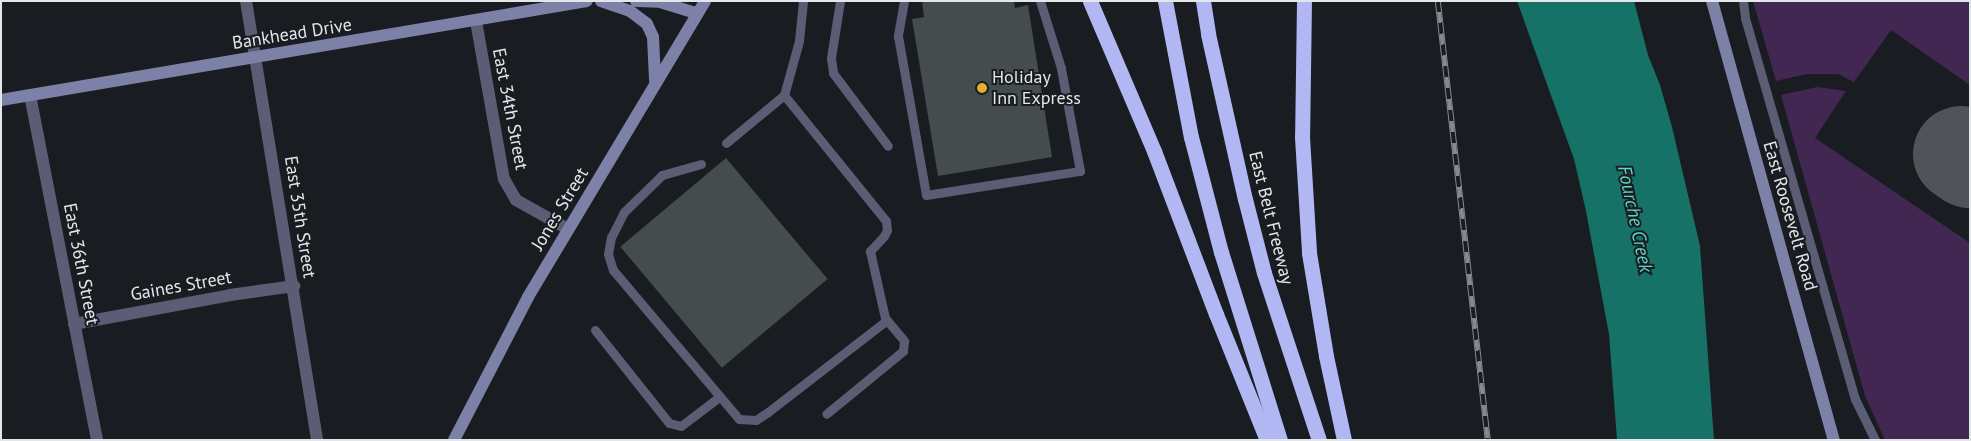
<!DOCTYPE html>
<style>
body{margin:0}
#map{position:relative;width:1971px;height:441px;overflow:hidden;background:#191d22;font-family:"PT Sans",sans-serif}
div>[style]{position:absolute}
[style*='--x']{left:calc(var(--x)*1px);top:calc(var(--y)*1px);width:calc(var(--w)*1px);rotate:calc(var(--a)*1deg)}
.green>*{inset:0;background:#412752}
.water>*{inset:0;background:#167266}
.runway>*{height:96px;margin:-48px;padding:0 48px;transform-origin:48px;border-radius:48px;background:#505458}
.building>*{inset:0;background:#444c4e;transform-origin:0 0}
.lane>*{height:9px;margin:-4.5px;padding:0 4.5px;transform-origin:4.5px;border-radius:4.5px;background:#5a5d74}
.street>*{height:12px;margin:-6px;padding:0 6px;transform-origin:6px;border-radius:6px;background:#5a5d74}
.secondary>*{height:12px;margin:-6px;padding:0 6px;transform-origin:6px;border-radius:6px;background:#7d81a7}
.highway>*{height:15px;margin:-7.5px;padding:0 7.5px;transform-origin:7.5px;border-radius:7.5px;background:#b0b7f2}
.rail>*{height:5.5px;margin-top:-2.75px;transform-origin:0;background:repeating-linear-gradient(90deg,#191d22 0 11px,#868a8e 0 22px);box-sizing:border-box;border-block:1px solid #868a8e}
.dots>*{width:14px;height:14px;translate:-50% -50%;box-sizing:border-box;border:2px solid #191d22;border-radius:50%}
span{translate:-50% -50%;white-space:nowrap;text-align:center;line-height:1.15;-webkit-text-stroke:4px #191d22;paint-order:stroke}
.street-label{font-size:18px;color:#e3e7ea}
.poi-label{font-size:18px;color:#e3e7ea}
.left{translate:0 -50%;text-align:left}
.water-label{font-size:19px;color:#5ed8c6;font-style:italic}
.frame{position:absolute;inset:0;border:2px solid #e3e7ea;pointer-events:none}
</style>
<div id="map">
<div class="green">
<div style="clip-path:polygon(1753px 1px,1970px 1px,1970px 85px,1891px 30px,1854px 82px,1838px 74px,1807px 74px,1776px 81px)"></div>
<div style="clip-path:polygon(1817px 87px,1846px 91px,1815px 138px,1970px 243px,1970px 440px,1885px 440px,1865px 396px,1781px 95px)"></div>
</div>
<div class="water">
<div style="clip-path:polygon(1517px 1px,1634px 1px,1648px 55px,1660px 85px,1672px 127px,1700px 246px,1714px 440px,1617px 440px,1609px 334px,1586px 211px,1574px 159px)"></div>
</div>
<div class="runway">
<div style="--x:1961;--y:154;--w:11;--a:34"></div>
</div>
<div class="building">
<div style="clip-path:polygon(922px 1px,1014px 1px,1015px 8px,1028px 5px,1052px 157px,938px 176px,912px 19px,924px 17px)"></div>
<div style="left:726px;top:158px;width:158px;height:138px;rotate:50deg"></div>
</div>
<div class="lane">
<div style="--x:803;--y:1;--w:40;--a:95.7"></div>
<div style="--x:799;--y:41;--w:56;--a:105.5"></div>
<div style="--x:784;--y:95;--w:162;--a:51"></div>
<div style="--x:886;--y:221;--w:9;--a:84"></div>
<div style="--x:887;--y:230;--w:7;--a:117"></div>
<div style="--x:884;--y:236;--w:21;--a:133"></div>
<div style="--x:870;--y:251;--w:69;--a:77.4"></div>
<div style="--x:885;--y:318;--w:30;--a:50"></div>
<div style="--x:904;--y:341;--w:10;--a:96"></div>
<div style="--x:903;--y:351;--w:99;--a:140.7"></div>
<div style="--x:840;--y:1;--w:58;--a:99"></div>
<div style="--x:831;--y:58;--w:15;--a:82"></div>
<div style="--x:833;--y:73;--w:91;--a:53"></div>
<div style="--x:904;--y:1;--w:36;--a:100"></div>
<div style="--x:898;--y:36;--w:161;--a:80"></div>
<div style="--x:926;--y:195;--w:156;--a:-8.9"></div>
<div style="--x:1080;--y:171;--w:105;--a:-100.5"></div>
<div style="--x:1061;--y:68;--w:70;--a:-107.4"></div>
<div style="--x:1743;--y:1;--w:17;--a:83"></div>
<div style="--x:1745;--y:18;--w:397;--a:73.9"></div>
<div style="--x:1855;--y:399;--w:46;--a:64"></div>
<div style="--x:726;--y:143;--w:75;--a:-39.6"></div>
<div style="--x:701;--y:164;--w:41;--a:164.2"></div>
<div style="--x:662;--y:175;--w:53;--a:135.8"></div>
<div style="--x:624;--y:212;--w:28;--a:117"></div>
<div style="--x:611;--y:237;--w:17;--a:100"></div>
<div style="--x:608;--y:254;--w:17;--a:73"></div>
<div style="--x:613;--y:270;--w:195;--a:49.8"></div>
<div style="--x:739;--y:419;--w:17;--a:3"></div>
<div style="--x:756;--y:420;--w:14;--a:-34"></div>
<div style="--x:768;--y:412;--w:150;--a:-37.7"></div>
<div style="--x:595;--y:330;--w:119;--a:51.5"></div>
<div style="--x:669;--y:423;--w:12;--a:14"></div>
<div style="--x:681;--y:426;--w:48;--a:-37.3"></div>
</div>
<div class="street">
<div style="--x:246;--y:1;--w:445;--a:80.8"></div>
<div style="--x:476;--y:21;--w:160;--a:80"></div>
<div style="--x:504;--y:179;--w:24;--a:60"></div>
<div style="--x:516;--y:200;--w:60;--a:29.1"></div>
<div style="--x:30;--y:95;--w:351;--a:79"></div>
<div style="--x:74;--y:324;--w:159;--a:-10.5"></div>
<div style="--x:230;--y:295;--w:65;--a:-8"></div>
</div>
<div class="secondary">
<div style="--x:601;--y:1;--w:31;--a:19"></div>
<div style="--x:630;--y:11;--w:21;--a:37"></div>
<div style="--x:647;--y:24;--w:14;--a:65"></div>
<div style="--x:653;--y:37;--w:43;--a:87.3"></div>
<div style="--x:636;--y:1;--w:24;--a:2"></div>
<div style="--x:660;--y:2;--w:39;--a:17"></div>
<div style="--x:1712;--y:1;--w:456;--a:74.5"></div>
<div style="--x:1;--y:100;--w:594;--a:-9.59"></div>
<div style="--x:454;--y:440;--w:161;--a:-62.6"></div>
<div style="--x:528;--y:297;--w:345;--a:-59.1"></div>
</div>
<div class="highway">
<div style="--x:1090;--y:1;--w:163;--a:66.9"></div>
<div style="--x:1154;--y:151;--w:174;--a:69.2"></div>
<div style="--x:1216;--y:314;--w:136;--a:68"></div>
<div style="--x:1165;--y:1;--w:138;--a:79.2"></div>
<div style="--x:1191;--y:137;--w:119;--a:75.4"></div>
<div style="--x:1221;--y:252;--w:197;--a:72.6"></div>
<div style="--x:1203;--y:1;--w:33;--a:81"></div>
<div style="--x:1208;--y:34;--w:169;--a:77.4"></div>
<div style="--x:1245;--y:199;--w:76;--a:75.6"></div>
<div style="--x:1264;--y:273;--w:176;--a:71.8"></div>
<div style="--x:1304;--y:1;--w:136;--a:90.8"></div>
<div style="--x:1302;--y:137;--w:116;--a:86.5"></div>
<div style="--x:1309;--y:253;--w:104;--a:80.6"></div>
<div style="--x:1326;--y:356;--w:86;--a:77.9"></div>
</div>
<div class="rail">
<div style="--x:1438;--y:1;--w:442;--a:83.5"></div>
</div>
<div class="dots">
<div style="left:982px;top:88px;background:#e2af34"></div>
</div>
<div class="street-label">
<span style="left:292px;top:34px;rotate:-9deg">Bankhead Drive</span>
<span style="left:510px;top:109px;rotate:79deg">East 34th Street</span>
<span style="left:560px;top:209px;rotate:-59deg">Jones Street</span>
<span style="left:1790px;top:216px;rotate:74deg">East Roosevelt Road</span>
<span style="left:300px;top:217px;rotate:81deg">East 35th Street</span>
<span style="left:1271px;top:218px;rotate:76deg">East Belt Freeway</span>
<span style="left:81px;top:264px;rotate:79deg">East 36th Street</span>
<span style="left:181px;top:286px;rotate:-10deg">Gaines Street</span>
</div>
<div class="poi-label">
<span class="left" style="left:992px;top:88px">Holiday<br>Inn Express</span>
</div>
<div class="water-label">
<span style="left:1635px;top:219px;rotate:78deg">Fourche Creek</span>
</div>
<div class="frame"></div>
</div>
